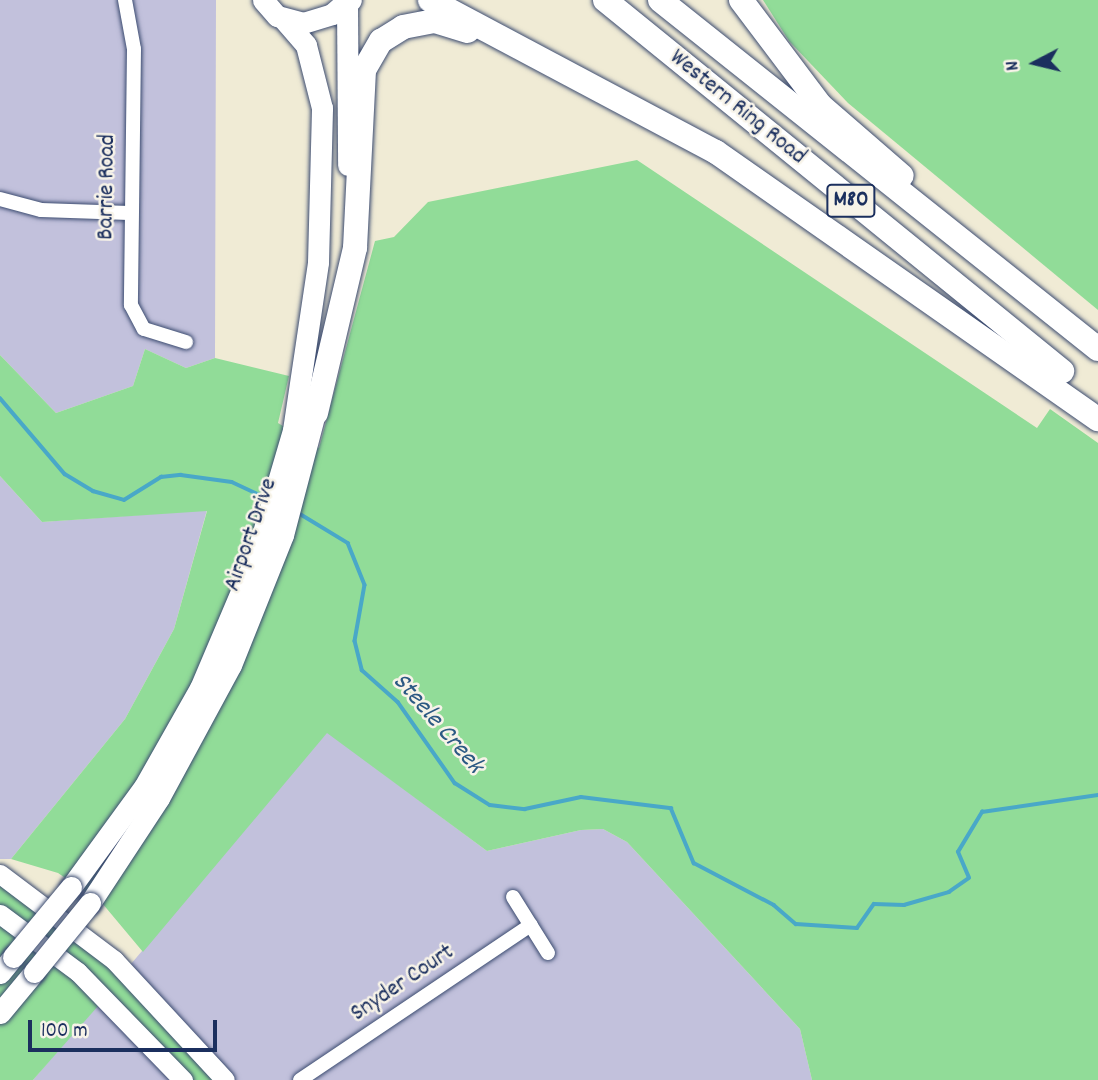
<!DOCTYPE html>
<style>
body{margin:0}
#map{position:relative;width:1098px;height:1080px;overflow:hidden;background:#f0ebd5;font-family:Dekko,sans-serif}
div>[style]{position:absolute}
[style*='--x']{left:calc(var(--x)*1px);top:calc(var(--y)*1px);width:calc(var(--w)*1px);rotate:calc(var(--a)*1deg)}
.industrial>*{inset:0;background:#c2c1dc}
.green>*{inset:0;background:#91dc98}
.stream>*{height:3.5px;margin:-1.75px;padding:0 1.75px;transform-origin:1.75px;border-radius:1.75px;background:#49a8c8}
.roads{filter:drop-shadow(0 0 2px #3b4b70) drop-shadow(0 0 2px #3b4b70)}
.street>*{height:14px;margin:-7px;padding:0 7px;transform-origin:7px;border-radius:7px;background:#fff}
.secondary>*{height:19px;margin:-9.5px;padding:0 9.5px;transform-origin:9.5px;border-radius:9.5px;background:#fff}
.primary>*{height:21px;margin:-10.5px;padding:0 10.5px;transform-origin:10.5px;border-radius:10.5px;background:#fff}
.highway>*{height:24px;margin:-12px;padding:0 12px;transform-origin:12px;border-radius:12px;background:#fff}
.bridges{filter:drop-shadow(0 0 2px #3b4b70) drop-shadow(0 0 2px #3b4b70)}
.primary-bridge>*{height:21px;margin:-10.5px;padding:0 10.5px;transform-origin:10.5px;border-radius:10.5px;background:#fff}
span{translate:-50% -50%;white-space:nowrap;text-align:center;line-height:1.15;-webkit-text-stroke:5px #f7f3e8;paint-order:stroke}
.shield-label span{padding:2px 5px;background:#f7f3e8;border:2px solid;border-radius:5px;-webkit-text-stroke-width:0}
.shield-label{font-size:23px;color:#1b2f5e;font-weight:700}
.street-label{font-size:24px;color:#1b2f5e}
.water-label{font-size:26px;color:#2b5983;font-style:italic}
.north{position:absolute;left:1000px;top:28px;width:70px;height:70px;-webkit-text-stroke:5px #f7f3e8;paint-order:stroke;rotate:263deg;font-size:19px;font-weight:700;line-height:28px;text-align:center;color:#1b2f5e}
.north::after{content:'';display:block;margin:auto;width:24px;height:32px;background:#1b2f5e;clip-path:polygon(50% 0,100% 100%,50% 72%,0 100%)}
.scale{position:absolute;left:28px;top:1020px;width:189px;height:32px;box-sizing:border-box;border:4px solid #1b2f5e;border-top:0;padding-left:9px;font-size:21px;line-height:24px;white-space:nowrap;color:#1b2f5e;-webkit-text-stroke:5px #f7f3e8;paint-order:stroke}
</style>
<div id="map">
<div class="industrial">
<div style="clip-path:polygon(0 0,216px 0,215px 358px,186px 368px,145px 349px,133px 386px,56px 413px,0 355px)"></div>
<div style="clip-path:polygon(0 476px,42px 522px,207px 510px,174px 629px,125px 719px,11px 859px,0 859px)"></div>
<div style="clip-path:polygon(327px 732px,487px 851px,581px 830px,603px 829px,627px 842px,800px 1029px,812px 1080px,33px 1080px)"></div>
</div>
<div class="green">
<div style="clip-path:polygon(763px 0,1098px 0,1098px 310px,848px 103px,789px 41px)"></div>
<div style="clip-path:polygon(637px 160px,1037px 428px,1050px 409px,1098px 443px,1098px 1080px,812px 1080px,800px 1029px,627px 842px,603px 829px,581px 830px,487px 851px,327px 733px,143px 952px,102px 903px,58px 873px,11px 859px,125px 719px,174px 629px,207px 511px,42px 522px,0 476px,0 355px,56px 413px,133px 386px,145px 349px,186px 368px,215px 358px,289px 376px,278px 423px,319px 448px,375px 241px,394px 237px,428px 202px)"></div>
<div style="clip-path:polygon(0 882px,106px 962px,216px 1080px,192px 1080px,115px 996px,0 905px)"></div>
<div style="clip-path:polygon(0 914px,106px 997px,33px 1080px,0 1080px)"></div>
</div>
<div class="stream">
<div style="--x:0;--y:398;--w:100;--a:49.5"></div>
<div style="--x:65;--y:474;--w:33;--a:31"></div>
<div style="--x:93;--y:491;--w:32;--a:16"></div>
<div style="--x:124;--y:500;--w:44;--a:-31.9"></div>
<div style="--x:161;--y:477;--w:20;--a:-6"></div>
<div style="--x:181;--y:475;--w:51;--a:7.8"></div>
<div style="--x:232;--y:482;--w:35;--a:25"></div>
<div style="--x:297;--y:512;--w:60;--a:31.3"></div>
<div style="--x:348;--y:543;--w:45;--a:68"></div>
<div style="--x:365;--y:585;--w:57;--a:100.1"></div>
<div style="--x:355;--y:641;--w:30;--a:76"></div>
<div style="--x:362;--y:670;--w:48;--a:41.6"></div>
<div style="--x:398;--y:702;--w:99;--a:54.9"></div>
<div style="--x:455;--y:783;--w:41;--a:32.2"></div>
<div style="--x:490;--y:805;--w:35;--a:7"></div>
<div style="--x:525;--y:809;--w:57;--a:-12.1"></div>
<div style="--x:581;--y:797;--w:91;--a:7"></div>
<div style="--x:671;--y:808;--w:60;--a:67.3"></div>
<div style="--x:694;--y:863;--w:90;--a:27.7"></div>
<div style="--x:774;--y:905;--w:29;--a:41"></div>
<div style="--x:796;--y:924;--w:61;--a:3.8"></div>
<div style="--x:857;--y:928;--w:29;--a:-55"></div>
<div style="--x:874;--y:904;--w:30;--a:2"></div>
<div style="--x:904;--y:905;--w:47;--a:-16.1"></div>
<div style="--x:949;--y:892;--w:24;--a:-35"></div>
<div style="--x:969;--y:878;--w:28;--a:-113"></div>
<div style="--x:958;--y:852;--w:47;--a:-59"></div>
<div style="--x:982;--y:812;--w:117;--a:-8.3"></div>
</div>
<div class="roads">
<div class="street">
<div style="--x:125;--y:0;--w:50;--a:79.6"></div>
<div style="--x:134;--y:49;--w:256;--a:90.7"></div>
<div style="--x:131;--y:305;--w:27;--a:62"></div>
<div style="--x:144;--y:329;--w:44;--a:17.2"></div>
<div style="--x:0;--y:199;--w:42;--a:15"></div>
<div style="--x:41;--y:210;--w:88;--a:2"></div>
<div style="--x:513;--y:897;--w:66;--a:58"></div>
<div style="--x:300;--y:1080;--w:278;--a:-33.9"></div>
</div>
<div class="secondary">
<div style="--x:0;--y:874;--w:143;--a:37"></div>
<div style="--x:114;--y:960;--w:163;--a:47.2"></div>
<div style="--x:0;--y:914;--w:97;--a:36.6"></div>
<div style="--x:78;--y:972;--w:151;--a:45.8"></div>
</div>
<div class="primary">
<div style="--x:263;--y:0;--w:21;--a:49"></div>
<div style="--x:277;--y:16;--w:27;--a:15"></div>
<div style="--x:303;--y:23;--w:30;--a:-17"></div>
<div style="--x:332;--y:14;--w:21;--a:-41"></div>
<div style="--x:347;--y:3;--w:162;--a:89.6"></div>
<div style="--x:71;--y:887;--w:124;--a:-53.9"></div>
<div style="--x:144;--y:787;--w:114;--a:-60.5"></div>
<div style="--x:200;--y:688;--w:143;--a:-67"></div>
<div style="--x:256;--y:556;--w:131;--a:-73.6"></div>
<div style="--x:293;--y:430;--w:170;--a:-81.5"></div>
<div style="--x:318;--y:262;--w:154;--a:-88.5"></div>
<div style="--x:322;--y:108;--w:65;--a:-104.3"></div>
<div style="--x:306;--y:45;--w:35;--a:-131"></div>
<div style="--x:90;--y:903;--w:126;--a:-56.7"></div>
<div style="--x:159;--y:798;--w:151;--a:-61.6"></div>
<div style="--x:231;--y:665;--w:140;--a:-68.2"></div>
<div style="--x:283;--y:535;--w:142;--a:-75.3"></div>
<div style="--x:0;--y:973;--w:21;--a:-51"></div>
<div style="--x:0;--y:1013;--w:53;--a:-50.3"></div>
</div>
<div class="highway">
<div style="--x:430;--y:0;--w:324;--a:28"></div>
<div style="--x:716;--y:152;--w:466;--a:35"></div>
<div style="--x:605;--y:0;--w:589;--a:39.07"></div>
<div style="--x:660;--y:0;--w:560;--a:38.55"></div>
<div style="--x:741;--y:0;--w:131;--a:53"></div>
<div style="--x:820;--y:105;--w:108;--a:40.9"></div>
<div style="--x:348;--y:1;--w:2;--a:-27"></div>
<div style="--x:316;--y:413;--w:170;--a:-76.7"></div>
<div style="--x:355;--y:248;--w:178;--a:-87.1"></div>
<div style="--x:364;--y:70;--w:34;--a:-60"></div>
<div style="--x:381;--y:41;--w:26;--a:-32"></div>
<div style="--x:403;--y:27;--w:33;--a:-11"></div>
<div style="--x:435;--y:21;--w:34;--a:17"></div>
</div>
</div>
<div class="bridges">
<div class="primary-bridge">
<div style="--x:13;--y:957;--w:91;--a:-50.4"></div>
<div style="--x:34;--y:972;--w:89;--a:-50.9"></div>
</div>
</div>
<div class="shield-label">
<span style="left:851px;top:201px">M80</span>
</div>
<div class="street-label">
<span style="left:737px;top:108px;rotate:39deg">Western Ring Road</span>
<span style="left:108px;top:187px;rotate:-89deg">Barrie Road</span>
<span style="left:252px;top:535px;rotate:-71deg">Airport Drive</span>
<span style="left:403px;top:984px;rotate:-34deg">Snyder Court</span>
</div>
<div class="water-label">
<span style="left:437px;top:724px;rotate:49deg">Steele Creek</span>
</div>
<div class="north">N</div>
<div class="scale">100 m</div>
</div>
